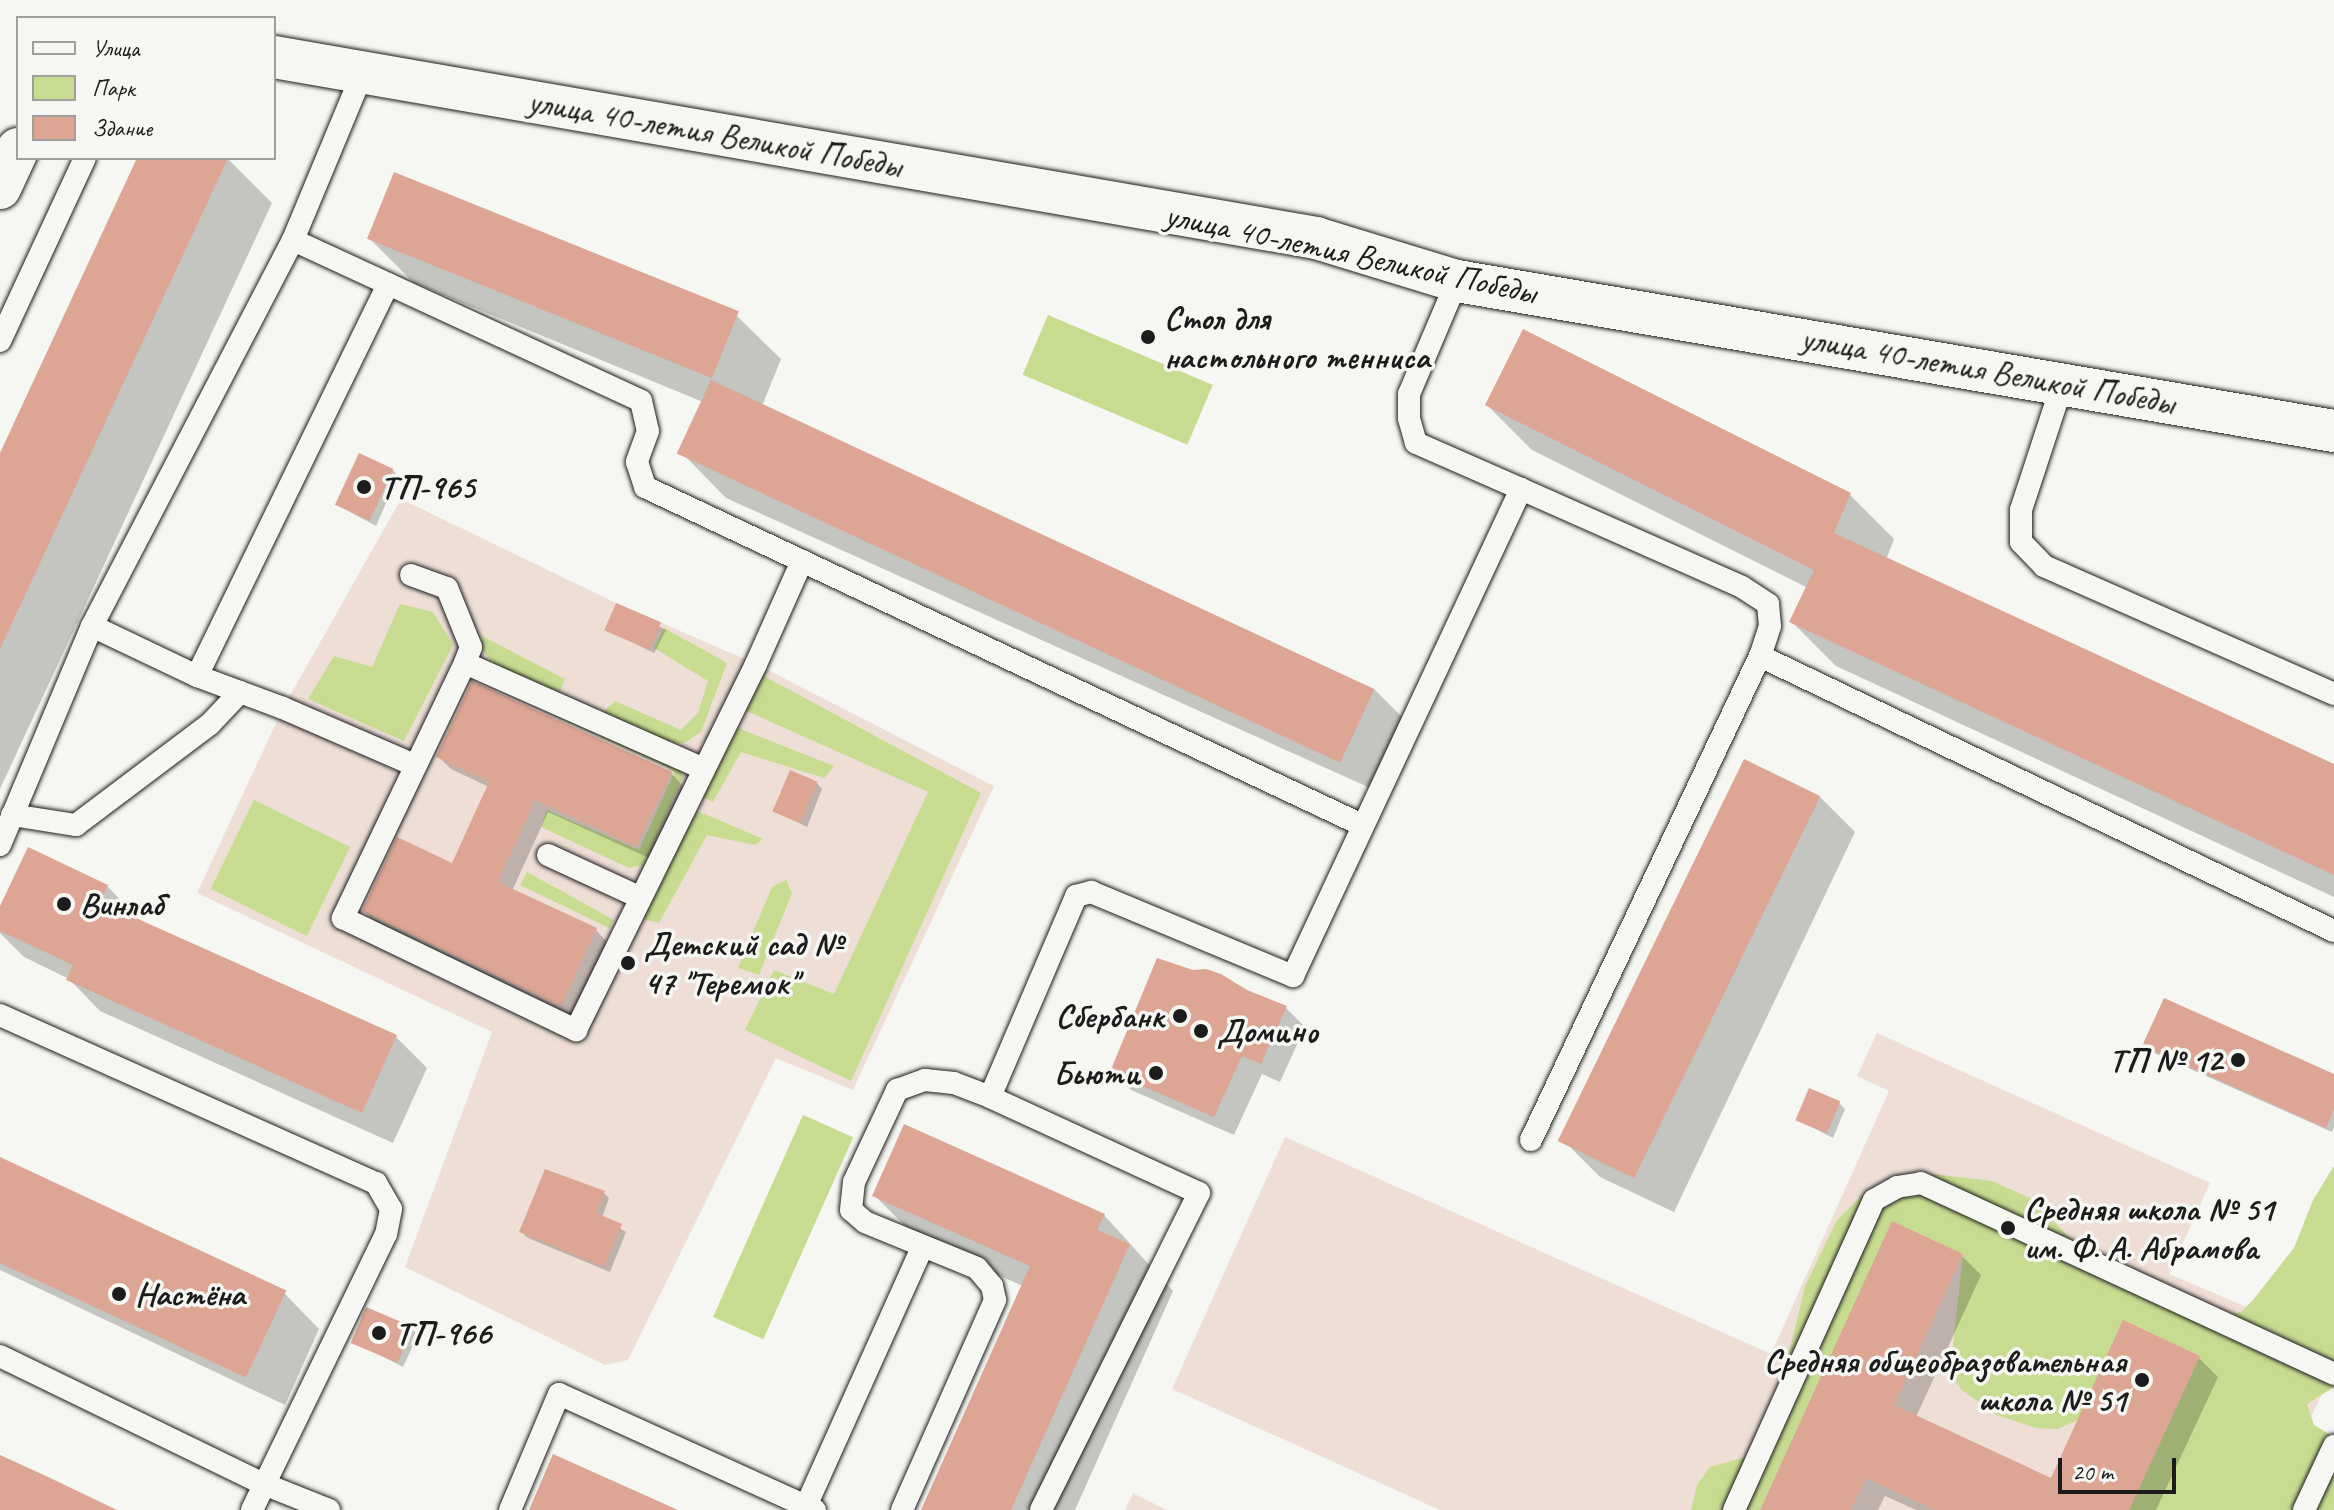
<!DOCTYPE html>
<meta charset="utf-8">
<style>
body{margin:0}
#map{position:relative;width:2334px;height:1510px;overflow:hidden;background:#f6f6f2;font-family:Caveat,sans-serif}
div>[style]{position:absolute}
[style*='--x']{left:calc(var(--x)*1px);top:calc(var(--y)*1px);width:calc(var(--w)*1px);rotate:calc(var(--a)*1deg)}
.built>*{inset:0;background:#eeded6}
.green>*{inset:0;background:#c7dc91;transform-origin:0 0}
.shadow>*{inset:0;background:#0003;transform-origin:0 0}
.building>*{inset:0;background:#dca594;transform-origin:0 0}
.roads{filter:drop-shadow(0 0 2px #1c1c1c) drop-shadow(0 0 2px #1c1c1c)}
.service>*{height:22px;margin:-11px;padding:0 11px;transform-origin:11px;border-radius:11px;background:#f6f6f2}
.minor>*{height:42px;margin:-21px;padding:0 21px;transform-origin:21px;border-radius:21px;background:#f6f6f2}
.dots>*{width:22px;height:22px;translate:-50% -50%;box-sizing:border-box;border:4px solid #f6f6f2;border-radius:50%}
span{translate:-50% -50%;white-space:nowrap;text-align:center;line-height:1.15;-webkit-text-stroke:7px #f6f6f2;paint-order:stroke}
.street-label{font-size:34px;color:#1c1c1c}
.poi-label{font-size:34px;color:#1c1c1c;font-weight:700}
.left{translate:0 -50%;text-align:left}
.right{translate:-100% -50%;text-align:right}
.legend{position:absolute;left:16px;top:16px;width:260px;height:144px;box-sizing:border-box;background:#f6f6f2;border:2px solid #9f9f9c;margin:0;padding:10px 14px;list-style:none;font-size:24px;color:#1c1c1c}
.legend li{display:flex;align-items:center;gap:16px;height:40px}
.legend b{width:40px;border:2px solid #9f9f9c}
.scale{position:absolute;left:2058px;top:1458px;width:118px;height:36px;box-sizing:border-box;border:4px solid #1c1c1c;border-top:0;padding-left:10px;font-size:24px;line-height:28px;white-space:nowrap;color:#1c1c1c;-webkit-text-stroke:6px #f6f6f2;paint-order:stroke}
</style>
<div id="map">
<div class="built">
<div style="clip-path:polygon(401px 499px,616px 603px,756px 664px,994px 786px,853px 1090px,776px 1058px,628px 1360px,605px 1365px,405px 1267px,492px 1032px,197px 893px,283px 708px)"></div>
<div style="clip-path:polygon(1877px 1033px,2210px 1183px,2169px 1274px,2334px 1344px,2334px 1369px,2267px 1510px,1440px 1510px,1172px 1389px,1285px 1137px,1771px 1354px,1889px 1091px,1857px 1076px)"></div>
<div style="clip-path:polygon(1133px 1493px,1167px 1510px,1125px 1510px)"></div>
</div>
<div class="green">
<div style="left:1048px;top:315px;width:179px;height:65px;rotate:23deg"></div>
<div style="clip-path:polygon(400px 604px,433px 612px,453px 645px,404px 741px,308px 699px,334px 656px,372px 667px)"></div>
<div style="clip-path:polygon(664px 628px,727px 663px,701px 732px,684px 743px,669px 744px,602px 713px,615px 701px,681px 730px,698px 713px,708px 681px,654px 648px)"></div>
<div style="clip-path:polygon(482px 636px,565px 679px,559px 694px,497px 668px,482px 649px)"></div>
<div style="clip-path:polygon(762px 675px,981px 793px,851px 1081px,745px 1030px,774px 970px,834px 994px,928px 792px,742px 709px)"></div>
<div style="clip-path:polygon(567px 716px,680px 765px,683px 777px,644px 865px,629px 868px,541px 827px,547px 810px,639px 850px,675px 771px,565px 720px)"></div>
<div style="clip-path:polygon(732px 724px,748px 732px,834px 766px,824px 778px,741px 752px,713px 802px,698px 795px)"></div>
<div style="left:254px;top:800px;width:107px;height:99px;rotate:26deg"></div>
<div style="clip-path:polygon(693px 809px,763px 839px,755px 845px,707px 835px,659px 923px,642px 919px)"></div>
<div style="clip-path:polygon(527px 872px,614px 920px,609px 928px,520px 885px)"></div>
<div style="clip-path:polygon(786px 880px,792px 893px,759px 975px,738px 968px,772px 887px)"></div>
<div style="left:803px;top:1115px;width:55px;height:221px;rotate:24deg"></div>
<div style="clip-path:polygon(2334px 1166px,2334px 1387px,2307px 1404px,2314px 1425px,2334px 1437px,2334px 1510px,2129px 1510px,2200px 1356px,2123px 1321px,2092px 1414px,2057px 1429px,2036px 1428px,1997px 1415px,1962px 1390px,1950px 1373px,1963px 1254px,1893px 1222px,1760px 1510px,1691px 1510px,1697px 1485px,1710px 1467px,1745px 1457px,1758px 1443px,1780px 1390px,1805px 1286px,1837px 1220px,1863px 1194px,1913px 1176px,1933px 1174px,1992px 1181px,2032px 1199px,2069px 1237px,2140px 1293px,2223px 1315px,2241px 1312px,2253px 1300px,2294px 1248px,2313px 1200px)"></div>
</div>
<div class="shadow">
<div style="clip-path:polygon(140px 158px,227px 158px,272px 203px,0 789px,0 459px)"></div>
<div style="clip-path:polygon(369px 238px,736px 315px,781px 359px,762px 406px,1374px 689px,1419px 734px,1388px 796px,726px 498px,682px 453px,703px 402px,414px 283px)"></div>
<div style="clip-path:polygon(1487px 405px,1849px 494px,1894px 539px,1886px 560px,2334px 766px,2334px 897px,1836px 666px,1791px 621px,1808px 588px,1532px 450px)"></div>
<div style="clip-path:polygon(393px 470px,398px 476px,376px 526px,337px 505px)"></div>
<div style="left:617px;top:605px;width:55px;height:26px;rotate:27deg"></div>
<div style="clip-path:polygon(438px 756px,671px 773px,683px 786px,649px 858px,548px 812px,512px 891px,596px 930px,608px 943px,574px 1017px,377px 924px,364px 911px,453px 865px,489px 787px,451px 769px)"></div>
<div style="clip-path:polygon(817px 783px,822px 789px,807px 827px,776px 811px)"></div>
<div style="clip-path:polygon(1820px 797px,1855px 832px,1674px 1212px,1600px 1177px,1565px 1142px)"></div>
<div style="clip-path:polygon(107px 886px,138px 918px,137px 921px,396px 1037px,427px 1068px,393px 1143px,100px 1011px,69px 979px,24px 957px,0 933px,0 910px)"></div>
<div style="clip-path:polygon(1246px 992px,1286px 1008px,1305px 1027px,1280px 1082px,1262px 1074px,1234px 1135px,1131px 1090px,1112px 1071px)"></div>
<div style="clip-path:polygon(2145px 1046px,2334px 1076px,2334px 1127px,2332px 1132px,2150px 1051px)"></div>
<div style="clip-path:polygon(1839px 1103px,1845px 1109px,1833px 1138px,1798px 1120px)"></div>
<div style="clip-path:polygon(0 1159px,285px 1294px,319px 1329px,285px 1405px,0 1270px)"></div>
<div style="clip-path:polygon(603px 1192px,609px 1198px,602px 1218px,626px 1232px,610px 1272px,528px 1238px,522px 1232px)"></div>
<div style="clip-path:polygon(874px 1195px,1104px 1215px,1173px 1291px,1075px 1510px,923px 1510px,1023px 1286px,919px 1240px)"></div>
<div style="clip-path:polygon(1962px 1256px,1981px 1275px,1916px 1417px,2052px 1480px,2199px 1358px,2218px 1377px,2156px 1510px,1916px 1510px,1885px 1496px,1878px 1510px,1762px 1510px)"></div>
<div style="clip-path:polygon(412px 1329px,418px 1335px,403px 1367px,352px 1341px)"></div>
</div>
<div class="building">
<div style="clip-path:polygon(137px 158px,228px 158px,0 649px,0 453px)"></div>
<div style="left:394px;top:172px;width:372px;height:72px;rotate:22deg"></div>
<div style="clip-path:polygon(1523px 329px,1851px 493px,1834px 533px,2334px 764px,2334px 875px,1789px 622px,1814px 570px,1485px 405px)"></div>
<div style="left:711px;top:380px;width:732px;height:81px;rotate:25deg"></div>
<div style="left:359px;top:453px;width:38px;height:57px;rotate:25deg"></div>
<div style="left:616px;top:603px;width:49px;height:30px;rotate:23deg"></div>
<div style="clip-path:polygon(472px 681px,672px 772px,636px 847px,535px 800px,498px 882px,597px 928px,561px 1006px,362px 911px,397px 837px,452px 863px,489px 782px,436px 757px)"></div>
<div style="left:1744px;top:759px;width:85px;height:425px;rotate:26deg"></div>
<div style="left:790px;top:770px;width:30px;height:45px;rotate:23deg"></div>
<div style="clip-path:polygon(28px 847px,108px 885px,100px 902px,397px 1035px,362px 1113px,66px 980px,73px 965px,0 931px,0 906px)"></div>
<div style="clip-path:polygon(1157px 958px,1193px 970px,1206px 969px,1221px 974px,1247px 990px,1287px 1006px,1261px 1064px,1242px 1056px,1214px 1117px,1110px 1072px)"></div>
<div style="clip-path:polygon(2164px 998px,2334px 1074px,2334px 1109px,2326px 1128px,2142px 1046px)"></div>
<div style="left:1809px;top:1088px;width:34px;height:35px;rotate:23deg"></div>
<div style="clip-path:polygon(904px 1124px,1105px 1214px,1097px 1230px,1130px 1244px,1011px 1510px,921px 1510px,1030px 1266px,872px 1196px)"></div>
<div style="left:0;top:1157px;width:316px;height:96px;rotate:25deg"></div>
<div style="clip-path:polygon(545px 1169px,605px 1191px,596px 1213px,622px 1224px,604px 1267px,519px 1232px)"></div>
<div style="clip-path:polygon(1892px 1221px,1963px 1254px,1894px 1405px,2051px 1478px,2123px 1320px,2200px 1356px,2129px 1510px,1935px 1510px,1866px 1478px,1851px 1510px,1760px 1510px)"></div>
<div style="left:366px;top:1307px;width:51px;height:39px;rotate:23deg"></div>
<div style="clip-path:polygon(553px 1454px,678px 1510px,529px 1510px)"></div>
<div style="clip-path:polygon(0 1455px,46px 1476px,117px 1510px,0 1510px)"></div>
</div>
<div class="roads">
<div class="service">
<div style="--x:293;--y:240;--w:383;--a:24.8"></div>
<div style="--x:641;--y:401;--w:31;--a:77"></div>
<div style="--x:648;--y:431;--w:33;--a:110"></div>
<div style="--x:637;--y:462;--w:26;--a:72"></div>
<div style="--x:645;--y:487;--w:793;--a:25.24"></div>
<div style="--x:0;--y:341;--w:202;--a:-65.1"></div>
<div style="--x:2063;--y:382;--w:135;--a:108.2"></div>
<div style="--x:2021;--y:510;--w:32;--a:90"></div>
<div style="--x:2021;--y:542;--w:33;--a:46"></div>
<div style="--x:2044;--y:566;--w:317;--a:23.8"></div>
<div style="--x:1521;--y:489;--w:242;--a:23.9"></div>
<div style="--x:1742;--y:587;--w:31;--a:33"></div>
<div style="--x:1768;--y:604;--w:22;--a:85"></div>
<div style="--x:1770;--y:626;--w:32;--a:108"></div>
<div style="--x:1760;--y:656;--w:636;--a:25.6"></div>
<div style="--x:411;--y:575;--w:38;--a:20"></div>
<div style="--x:447;--y:588;--w:64;--a:67.9"></div>
<div style="--x:471;--y:647;--w:17;--a:111"></div>
<div style="--x:92;--y:626;--w:116;--a:25.5"></div>
<div style="--x:197;--y:676;--w:92;--a:20.4"></div>
<div style="--x:283;--y:708;--w:143;--a:23.5"></div>
<div style="--x:197;--y:676;--w:436;--a:-64"></div>
<div style="--x:704;--y:769;--w:261;--a:-156.1"></div>
<div style="--x:465;--y:663;--w:283;--a:115.6"></div>
<div style="--x:343;--y:918;--w:259;--a:25.7"></div>
<div style="--x:576;--y:1030;--w:408;--a:-63.8"></div>
<div style="--x:756;--y:664;--w:113;--a:-65.9"></div>
<div style="--x:12;--y:815;--w:65;--a:8.9"></div>
<div style="--x:76;--y:825;--w:168;--a:-37"></div>
<div style="--x:210;--y:724;--w:44;--a:-46.8"></div>
<div style="--x:0;--y:845;--w:238;--a:-67.2"></div>
<div style="--x:92;--y:626;--w:435;--a:-62.5"></div>
<div style="--x:293;--y:240;--w:182;--a:-67.4"></div>
<div style="--x:548;--y:855;--w:102;--a:24.8"></div>
<div style="--x:0;--y:1015;--w:412;--a:24.1"></div>
<div style="--x:376;--y:1183;--w:30;--a:60"></div>
<div style="--x:391;--y:1209;--w:25;--a:101"></div>
<div style="--x:386;--y:1234;--w:307;--a:115.9"></div>
<div style="--x:990;--y:1097;--w:219;--a:-66.8"></div>
<div style="--x:1076;--y:896;--w:16;--a:-15"></div>
<div style="--x:1091;--y:892;--w:219;--a:22.6"></div>
<div style="--x:1293;--y:976;--w:538;--a:-64.91"></div>
<div style="--x:1521;--y:489;--w:115;--a:-156.3"></div>
<div style="--x:1416;--y:443;--w:26;--a:-106"></div>
<div style="--x:1409;--y:418;--w:24;--a:-90"></div>
<div style="--x:1409;--y:394;--w:123;--a:-67"></div>
<div style="--x:1531;--y:1140;--w:535;--a:-64.68"></div>
<div style="--x:0;--y:1356;--w:293;--a:25.9"></div>
<div style="--x:264;--y:1484;--w:70;--a:21.8"></div>
<div style="--x:510;--y:1510;--w:126;--a:-67.1"></div>
<div style="--x:559;--y:1394;--w:271;--a:24.4"></div>
<div style="--x:815;--y:1510;--w:10;--a:-156"></div>
<div style="--x:806;--y:1506;--w:283;--a:-65.8"></div>
<div style="--x:902;--y:1510;--w:230;--a:-66.1"></div>
<div style="--x:995;--y:1300;--w:14;--a:-102"></div>
<div style="--x:992;--y:1286;--w:23;--a:-130"></div>
<div style="--x:977;--y:1268;--w:121;--a:-157.7"></div>
<div style="--x:865;--y:1222;--w:18;--a:-139"></div>
<div style="--x:851;--y:1210;--w:28;--a:-84"></div>
<div style="--x:854;--y:1182;--w:102;--a:-64.9"></div>
<div style="--x:897;--y:1090;--w:30;--a:-20"></div>
<div style="--x:925;--y:1080;--w:29;--a:6"></div>
<div style="--x:954;--y:1083;--w:39;--a:21"></div>
<div style="--x:990;--y:1097;--w:230;--a:24.7"></div>
<div style="--x:1199;--y:1193;--w:354;--a:116.5"></div>
<div style="--x:1734;--y:1510;--w:340;--a:-65.7"></div>
<div style="--x:1874;--y:1200;--w:26;--a:-29"></div>
<div style="--x:1897;--y:1187;--w:24;--a:-9"></div>
<div style="--x:1921;--y:1183;--w:455;--a:24.8"></div>
<div style="--x:2304;--y:1510;--w:71;--a:-64.9"></div>
</div>
<div class="minor">
<div style="--x:274;--y:57;--w:1058;--a:9.85"></div>
<div style="--x:1316;--y:238;--w:147;--a:17"></div>
<div style="--x:1457;--y:281;--w:890;--a:9.71"></div>
<div style="--x:0;--y:188;--w:43;--a:-65.2"></div>
</div>
</div>
<div class="dots">
<div style="left:1148px;top:337px;background:#1c1c1c"></div>
<div style="left:364px;top:487px;background:#1c1c1c"></div>
<div style="left:64px;top:904px;background:#1c1c1c"></div>
<div style="left:628px;top:963px;background:#1c1c1c"></div>
<div style="left:1180px;top:1016px;background:#1c1c1c"></div>
<div style="left:1201px;top:1031px;background:#1c1c1c"></div>
<div style="left:2238px;top:1060px;background:#1c1c1c"></div>
<div style="left:1156px;top:1073px;background:#1c1c1c"></div>
<div style="left:2008px;top:1228px;background:#1c1c1c"></div>
<div style="left:119px;top:1294px;background:#1c1c1c"></div>
<div style="left:379px;top:1333px;background:#1c1c1c"></div>
<div style="left:2142px;top:1380px;background:#1c1c1c"></div>
</div>
<div class="street-label">
<span style="left:715px;top:133px;rotate:10deg">улица 40-летия Великой Победы</span>
<span style="left:1351px;top:253px;rotate:12deg">улица 40-летия Великой Победы</span>
<span style="left:1988px;top:370px;rotate:10deg">улица 40-летия Великой Победы</span>
</div>
<div class="poi-label">
<span class="left" style="left:1164px;top:337px">Стол для<br>настольного тенниса</span>
<span class="left" style="left:380px;top:487px">ТП-965</span>
<span class="left" style="left:80px;top:904px">Винлаб</span>
<span class="left" style="left:644px;top:963px">Детский сад №<br>47 "Теремок"</span>
<span class="right" style="left:1164px;top:1016px">Сбербанк</span>
<span class="left" style="left:1217px;top:1031px">Домино</span>
<span class="right" style="left:2222px;top:1060px">ТП № 12</span>
<span class="right" style="left:1140px;top:1073px">Бьюти</span>
<span class="left" style="left:2024px;top:1228px">Средняя школа № 51<br>им. Ф. А. Абрамова</span>
<span class="left" style="left:135px;top:1294px">Настёна</span>
<span class="left" style="left:395px;top:1333px">ТП-966</span>
<span class="right" style="left:2126px;top:1380px">Средняя общеобразовательная<br>школа № 51</span>
</div>
<ul class="legend">
<li><b style="height:10px;background:#f6f6f2"></b>Улица</li>
<li><b style="height:22px;background:#c7dc91"></b>Парк</li>
<li><b style="height:22px;background:#dca594"></b>Здание</li>
</ul>
<div class="scale">20 m</div>
</div>
